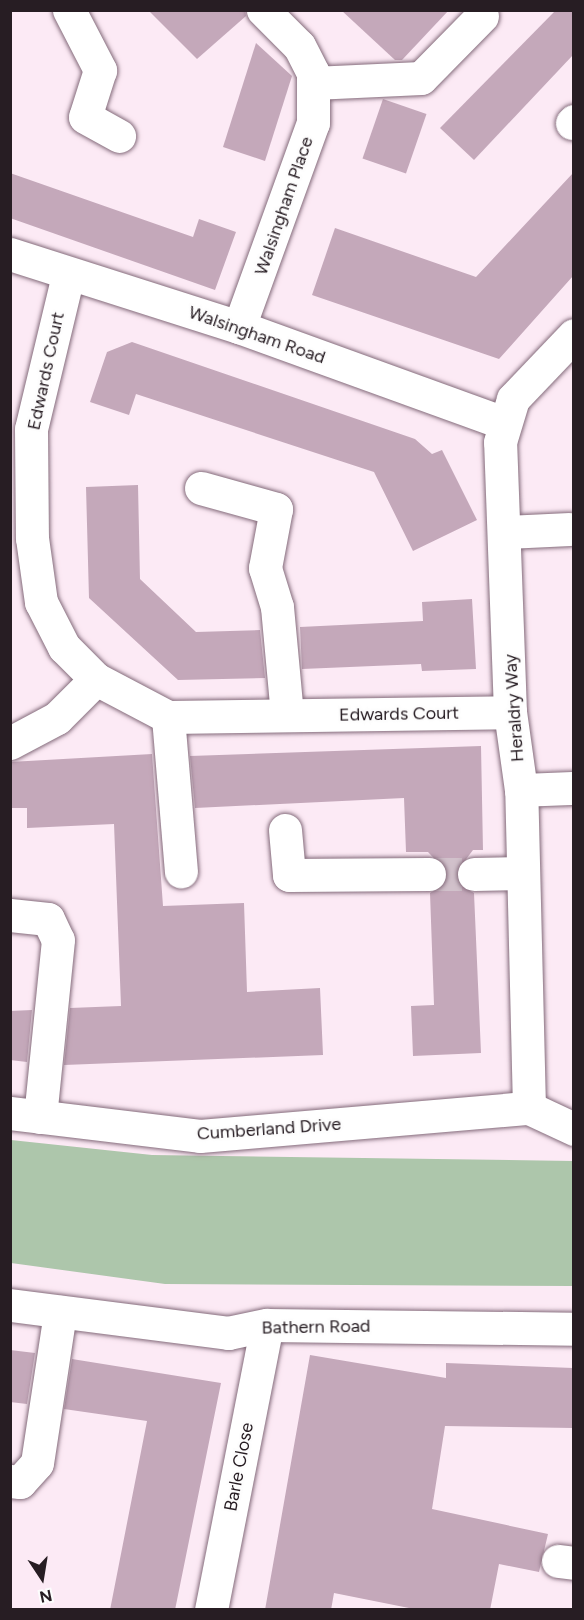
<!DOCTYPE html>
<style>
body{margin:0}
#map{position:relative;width:584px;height:1620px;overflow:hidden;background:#fceaf5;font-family:Figtree,sans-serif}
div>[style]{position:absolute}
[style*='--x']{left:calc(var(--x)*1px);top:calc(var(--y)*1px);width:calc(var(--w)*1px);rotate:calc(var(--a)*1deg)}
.forest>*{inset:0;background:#adc6ab}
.building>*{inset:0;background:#c4a8ba;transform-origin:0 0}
.minor-tunnel>*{height:33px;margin-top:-16.5px;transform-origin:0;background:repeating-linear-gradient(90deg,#d1c1cb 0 33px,transparent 0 49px)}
.roads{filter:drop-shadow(0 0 2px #846b7b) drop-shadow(0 0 2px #846b7b)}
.minor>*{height:33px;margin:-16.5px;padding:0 16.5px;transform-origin:16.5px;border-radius:16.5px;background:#fff}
span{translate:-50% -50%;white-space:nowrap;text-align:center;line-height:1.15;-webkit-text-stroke:5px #fdfdfd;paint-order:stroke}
.street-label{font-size:18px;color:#271d23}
.frame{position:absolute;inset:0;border:12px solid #271d23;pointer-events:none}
.north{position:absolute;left:12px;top:1548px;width:60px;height:60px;-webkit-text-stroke:4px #fdfdfd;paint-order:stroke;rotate:168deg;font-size:16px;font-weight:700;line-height:24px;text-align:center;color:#271d23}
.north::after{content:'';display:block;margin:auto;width:21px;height:27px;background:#271d23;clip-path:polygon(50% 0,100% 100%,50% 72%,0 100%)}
</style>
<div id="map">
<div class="forest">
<div style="clip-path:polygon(11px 1140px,152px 1155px,573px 1161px,573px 1286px,165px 1284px,11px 1263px)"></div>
</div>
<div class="building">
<div style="clip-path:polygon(148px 10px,245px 10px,246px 16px,197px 59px)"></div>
<div style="clip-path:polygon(341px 10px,449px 10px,402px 60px,395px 60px)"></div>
<div style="clip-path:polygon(556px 10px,573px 10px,573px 55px,474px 160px,440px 128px)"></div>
<div style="clip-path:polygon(256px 43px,292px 76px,265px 161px,223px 147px)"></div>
<div style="left:383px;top:99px;width:46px;height:63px;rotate:19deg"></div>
<div style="clip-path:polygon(10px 173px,193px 237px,199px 219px,236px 232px,215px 290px,10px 218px)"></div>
<div style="clip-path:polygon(573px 173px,573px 276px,499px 359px,312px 295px,335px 228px,476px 277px)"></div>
<div style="clip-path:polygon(132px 342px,415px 439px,432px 454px,442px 450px,477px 520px,413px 551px,374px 472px,136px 394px,129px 415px,90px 402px,107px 352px)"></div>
<div style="clip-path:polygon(138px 485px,140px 579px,196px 632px,260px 630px,265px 678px,178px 680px,89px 598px,86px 487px)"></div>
<div style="clip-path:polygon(472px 599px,476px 669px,422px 671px,421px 664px,302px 669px,300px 627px,423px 621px,422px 602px)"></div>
<div style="clip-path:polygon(481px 746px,483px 850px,473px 850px,455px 874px,458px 884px,474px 893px,481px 1053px,413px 1056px,411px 1006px,434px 1005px,430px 893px,445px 884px,448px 873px,428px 852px,406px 852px,404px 798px,195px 808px,190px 756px)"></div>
<div style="clip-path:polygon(152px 754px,163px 906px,244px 903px,247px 992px,320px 988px,323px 1055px,64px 1065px,70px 1008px,121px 1006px,114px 824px,27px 828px,27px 808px,10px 808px,10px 762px)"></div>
<div style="clip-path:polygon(32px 1010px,27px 1062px,10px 1060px,10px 1011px)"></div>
<div style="clip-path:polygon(10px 1350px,35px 1353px,27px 1404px,10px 1402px)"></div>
<div style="clip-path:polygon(310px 1355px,446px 1378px,446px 1363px,573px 1368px,573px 1428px,445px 1426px,432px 1509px,548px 1534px,539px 1572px,499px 1564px,490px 1610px,419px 1610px,334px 1593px,331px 1610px,265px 1610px)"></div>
<div style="clip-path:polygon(72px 1359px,221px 1383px,175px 1610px,110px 1610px,147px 1421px,64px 1409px)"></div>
</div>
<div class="minor-tunnel">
<div style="--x:429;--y:874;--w:45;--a:0"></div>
</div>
<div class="roads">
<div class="minor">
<div style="--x:69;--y:10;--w:68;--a:62.7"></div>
<div style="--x:100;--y:70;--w:49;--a:107.7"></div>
<div style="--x:85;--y:117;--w:39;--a:29"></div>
<div style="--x:313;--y:83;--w:108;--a:-2.7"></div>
<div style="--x:421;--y:78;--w:87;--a:-45.5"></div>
<div style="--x:572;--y:123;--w:3;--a:-45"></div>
<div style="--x:10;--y:254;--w:240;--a:17.7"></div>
<div style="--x:239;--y:327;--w:280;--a:19.9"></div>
<div style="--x:68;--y:275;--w:158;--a:103.5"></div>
<div style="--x:31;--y:429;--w:109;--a:89.5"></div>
<div style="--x:32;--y:538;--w:65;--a:82"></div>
<div style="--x:41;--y:602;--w:51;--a:62.9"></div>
<div style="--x:64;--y:647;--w:45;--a:45"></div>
<div style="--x:96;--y:679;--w:81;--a:27.8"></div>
<div style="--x:168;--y:717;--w:342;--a:-0.8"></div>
<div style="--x:239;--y:327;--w:217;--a:-70.1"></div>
<div style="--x:313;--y:123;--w:50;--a:-90"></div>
<div style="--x:313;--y:73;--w:30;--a:-117"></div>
<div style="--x:299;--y:46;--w:51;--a:-135"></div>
<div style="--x:201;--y:488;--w:78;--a:15.6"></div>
<div style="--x:276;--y:509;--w:60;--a:100.6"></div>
<div style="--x:265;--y:568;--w:41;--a:72.9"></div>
<div style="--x:277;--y:607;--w:108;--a:84.7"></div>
<div style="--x:507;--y:532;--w:62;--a:-2.8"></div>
<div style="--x:168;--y:717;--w:155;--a:85.2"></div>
<div style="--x:10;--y:743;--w:53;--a:-28"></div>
<div style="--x:57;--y:718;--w:55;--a:-45"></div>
<div style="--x:521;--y:790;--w:53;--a:-2.2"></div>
<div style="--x:285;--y:830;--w:45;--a:84.9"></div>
<div style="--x:289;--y:875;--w:140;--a:-0.4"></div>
<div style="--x:474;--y:874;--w:48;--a:-1.2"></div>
<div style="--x:10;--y:915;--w:38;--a:6"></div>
<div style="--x:48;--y:919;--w:23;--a:65"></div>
<div style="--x:58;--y:940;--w:178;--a:95.8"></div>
<div style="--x:529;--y:1108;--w:318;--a:-91.4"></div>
<div style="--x:521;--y:790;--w:79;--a:-98"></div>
<div style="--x:510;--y:712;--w:270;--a:-92.1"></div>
<div style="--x:500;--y:442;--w:45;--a:-73.2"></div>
<div style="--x:513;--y:399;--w:88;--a:-46.4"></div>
<div style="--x:529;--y:1108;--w:50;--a:25"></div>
<div style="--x:10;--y:1113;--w:191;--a:6.9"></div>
<div style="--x:200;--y:1136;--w:330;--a:-4.9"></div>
<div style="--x:10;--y:1305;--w:220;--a:7.3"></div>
<div style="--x:228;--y:1333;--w:40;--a:-12"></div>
<div style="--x:267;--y:1325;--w:307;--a:0.7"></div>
<div style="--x:10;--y:1481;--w:10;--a:6"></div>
<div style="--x:20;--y:1482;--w:25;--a:-48"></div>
<div style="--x:37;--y:1463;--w:153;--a:-81.3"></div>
<div style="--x:558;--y:1561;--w:16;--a:7"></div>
<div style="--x:211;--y:1610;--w:290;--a:-78.9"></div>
</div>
</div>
<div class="street-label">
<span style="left:284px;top:206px;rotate:-71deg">Walsingham Place</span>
<span style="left:257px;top:335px;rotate:19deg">Walsingham Road</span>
<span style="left:46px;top:371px;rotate:-78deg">Edwards Court</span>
<span style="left:514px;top:708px;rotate:-94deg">Heraldry Way</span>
<span style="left:399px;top:714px;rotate:-1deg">Edwards Court</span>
<span style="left:269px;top:1129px;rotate:-4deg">Cumberland Drive</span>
<span style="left:316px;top:1327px;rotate:-1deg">Bathern Road</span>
<span style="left:239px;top:1467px;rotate:-79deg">Barle Close</span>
</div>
<div class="frame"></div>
<div class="north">N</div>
</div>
